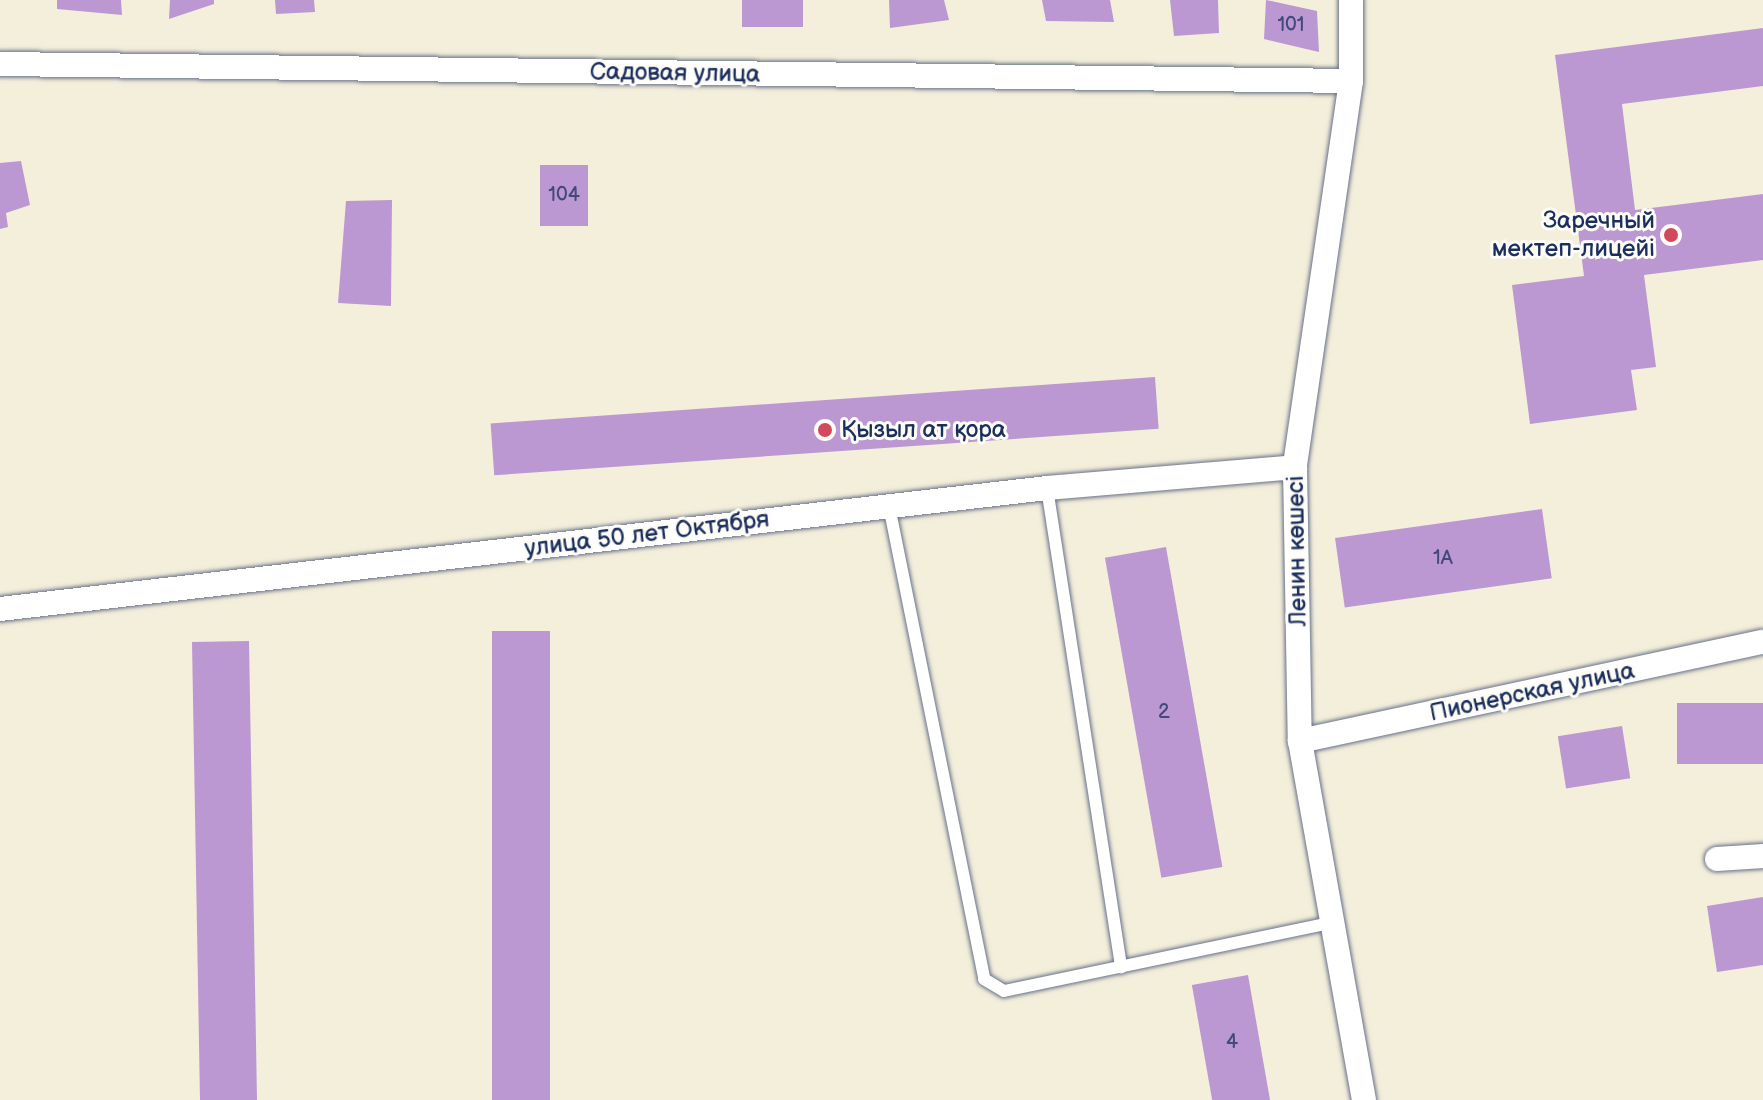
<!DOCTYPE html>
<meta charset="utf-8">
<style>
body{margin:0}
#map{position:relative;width:1763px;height:1100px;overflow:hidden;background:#f4efdb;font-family:"Balsamiq Sans",sans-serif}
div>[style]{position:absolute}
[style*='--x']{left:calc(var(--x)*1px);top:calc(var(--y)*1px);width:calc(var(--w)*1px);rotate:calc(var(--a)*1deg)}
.building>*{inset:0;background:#bb98d2;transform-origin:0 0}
.roads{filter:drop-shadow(0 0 2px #67728a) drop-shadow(0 0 2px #67728a)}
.service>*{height:12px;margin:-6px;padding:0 6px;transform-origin:6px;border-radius:6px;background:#fff}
.minor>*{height:24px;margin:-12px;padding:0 12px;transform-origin:12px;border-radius:12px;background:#fff}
.dots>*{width:22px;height:22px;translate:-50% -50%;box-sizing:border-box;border:4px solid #fdfcf7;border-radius:50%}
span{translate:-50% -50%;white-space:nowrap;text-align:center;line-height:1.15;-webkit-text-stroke:6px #fdfcf7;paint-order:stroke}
.number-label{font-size:20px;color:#43497b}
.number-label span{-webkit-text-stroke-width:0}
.street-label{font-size:24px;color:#1b2f5e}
.poi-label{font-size:24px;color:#1b2f5e}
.right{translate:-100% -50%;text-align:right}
.left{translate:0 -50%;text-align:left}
</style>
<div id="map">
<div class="building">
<div style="clip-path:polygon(57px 0,121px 0,122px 15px,57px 9px)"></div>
<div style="clip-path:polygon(170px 0,214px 0,214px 4px,169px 19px)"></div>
<div style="clip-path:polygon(275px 0,314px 0,315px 12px,276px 14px)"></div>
<div style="left:742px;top:0;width:61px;height:27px"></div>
<div style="clip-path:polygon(889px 0,944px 0,949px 20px,890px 28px)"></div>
<div style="clip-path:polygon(1042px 0,1110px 0,1114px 22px,1046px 21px)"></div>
<div style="clip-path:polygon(1170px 0,1218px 0,1219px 33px,1174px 36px)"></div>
<div style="clip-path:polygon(1266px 0,1317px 11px,1319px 52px,1264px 39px)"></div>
<div style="clip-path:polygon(1763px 28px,1763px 86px,1622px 104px,1635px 210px,1763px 194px,1763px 260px,1644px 275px,1656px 367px,1631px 370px,1637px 410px,1530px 424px,1512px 285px,1584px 276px,1555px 55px)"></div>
<div style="clip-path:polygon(21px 161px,30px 205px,6px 213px,8px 227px,0 229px,0 163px)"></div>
<div style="left:540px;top:165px;width:48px;height:61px"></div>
<div style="clip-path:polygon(392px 200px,391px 306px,338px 303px,346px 201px)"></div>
<div style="left:1155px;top:377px;width:52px;height:666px;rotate:86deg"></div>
<div style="left:1542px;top:509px;width:70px;height:209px;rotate:82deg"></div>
<div style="left:1166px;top:547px;width:325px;height:62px;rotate:80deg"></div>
<div style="left:492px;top:631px;width:58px;height:469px"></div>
<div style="left:249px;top:641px;width:459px;height:57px;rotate:89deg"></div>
<div style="left:1763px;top:703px;width:61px;height:86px;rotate:90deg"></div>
<div style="left:1622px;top:726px;width:53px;height:65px;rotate:81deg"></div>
<div style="clip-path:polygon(1763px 897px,1763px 965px,1717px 972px,1707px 906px)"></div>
<div style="left:1248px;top:975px;width:127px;height:57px;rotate:80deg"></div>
</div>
<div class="roads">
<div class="service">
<div style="--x:1047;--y:488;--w:485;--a:81.2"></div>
<div style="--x:889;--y:506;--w:482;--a:78.6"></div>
<div style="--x:984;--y:979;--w:23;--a:31"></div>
<div style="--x:1004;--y:991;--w:336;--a:-11.8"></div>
</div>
<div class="minor">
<div style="--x:1351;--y:0;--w:81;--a:90"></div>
<div style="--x:1351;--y:81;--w:390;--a:98.3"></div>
<div style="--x:1295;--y:467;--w:274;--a:89"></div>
<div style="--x:1300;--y:741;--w:365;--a:79.9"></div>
<div style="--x:0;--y:64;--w:1351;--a:0.72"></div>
<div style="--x:0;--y:609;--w:1054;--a:-6.59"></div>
<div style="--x:1047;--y:488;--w:249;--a:-4.8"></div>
<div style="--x:1300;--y:741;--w:473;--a:-12.1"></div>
<div style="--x:1717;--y:859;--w:46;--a:-3.7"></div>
</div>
</div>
<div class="dots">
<div style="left:1671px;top:235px;background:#d1495b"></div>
<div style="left:825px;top:430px;background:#d1495b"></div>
</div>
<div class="number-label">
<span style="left:1291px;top:25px">101</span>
<span style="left:564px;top:195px">104</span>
<span style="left:1443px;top:558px">1А</span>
<span style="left:1164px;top:712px">2</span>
<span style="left:1232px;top:1042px">4</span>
</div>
<div class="street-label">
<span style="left:675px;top:73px;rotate:1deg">Садовая улица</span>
<span style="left:647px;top:534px;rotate:-7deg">улица 50 лет Октября</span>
<span style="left:1297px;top:551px;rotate:-91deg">Ленин көшесі</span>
<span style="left:1532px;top:692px;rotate:-12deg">Пионерская улица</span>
</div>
<div class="poi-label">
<span class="right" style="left:1655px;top:235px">Заречный<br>мектеп-лицейі</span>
<span class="left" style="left:841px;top:430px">Қызыл ат қора</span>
</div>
</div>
